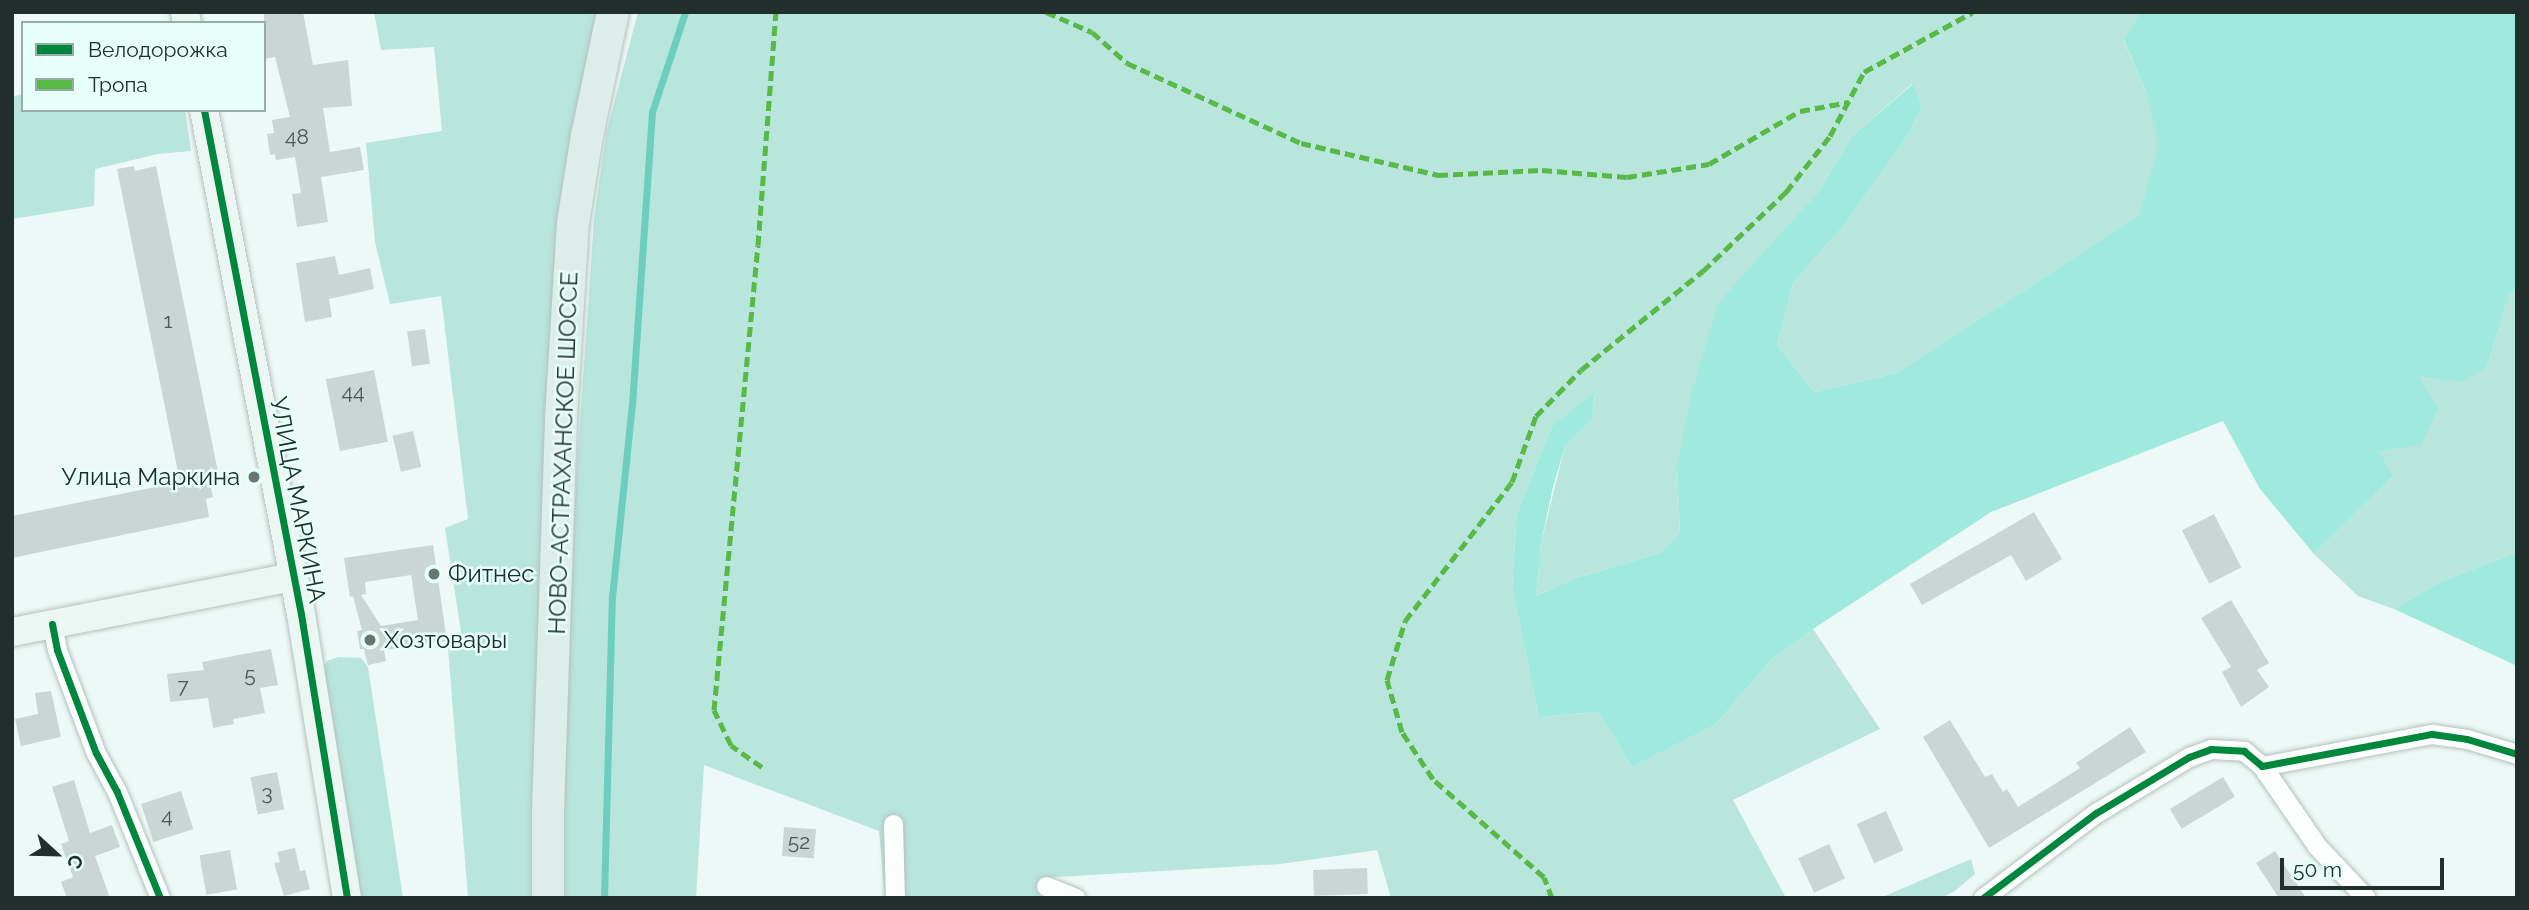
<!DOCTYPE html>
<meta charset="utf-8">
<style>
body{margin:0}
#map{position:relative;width:2529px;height:910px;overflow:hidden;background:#edf9f6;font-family:Raleway,sans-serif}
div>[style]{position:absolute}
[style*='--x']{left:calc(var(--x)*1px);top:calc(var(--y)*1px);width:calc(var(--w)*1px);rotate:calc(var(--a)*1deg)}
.green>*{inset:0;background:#b8e5dc}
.forest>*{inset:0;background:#a0eadd}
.stream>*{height:7px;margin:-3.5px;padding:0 3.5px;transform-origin:3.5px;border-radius:3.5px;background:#6dcebe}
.building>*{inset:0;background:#c9d6d3;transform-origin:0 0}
.roads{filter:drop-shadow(0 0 2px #b4c1be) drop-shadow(0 0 2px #b4c1be)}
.street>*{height:19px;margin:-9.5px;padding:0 9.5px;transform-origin:9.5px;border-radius:9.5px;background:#fcfefe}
.secondary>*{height:28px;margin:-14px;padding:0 14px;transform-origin:14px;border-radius:14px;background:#ecf6f3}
.primary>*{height:32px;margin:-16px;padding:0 16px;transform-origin:16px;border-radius:16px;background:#ddedea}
.quiet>*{height:5px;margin-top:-2.5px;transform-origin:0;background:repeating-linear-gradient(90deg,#58b947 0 10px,transparent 0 15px)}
.cycleway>*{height:7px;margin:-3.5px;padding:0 3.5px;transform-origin:3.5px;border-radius:3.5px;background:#00873e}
.dots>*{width:19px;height:19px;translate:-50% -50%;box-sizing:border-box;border:4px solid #e7fff9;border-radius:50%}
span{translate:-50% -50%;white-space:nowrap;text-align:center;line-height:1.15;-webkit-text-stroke:5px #e7fff9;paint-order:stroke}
.number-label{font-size:21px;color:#4a5955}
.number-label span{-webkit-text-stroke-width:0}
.street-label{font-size:24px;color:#202f2b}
.poi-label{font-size:24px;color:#202f2b}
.right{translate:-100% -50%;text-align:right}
.left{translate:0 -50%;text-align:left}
.frame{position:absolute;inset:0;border:14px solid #202f2b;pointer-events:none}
.legend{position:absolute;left:21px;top:21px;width:245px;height:91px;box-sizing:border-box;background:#e7fff9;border:2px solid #97aca7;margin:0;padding:9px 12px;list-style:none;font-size:21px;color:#202f2b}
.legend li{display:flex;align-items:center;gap:14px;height:35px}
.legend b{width:35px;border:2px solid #97aca7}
.north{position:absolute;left:21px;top:819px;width:70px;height:70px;-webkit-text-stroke:5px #e7fff9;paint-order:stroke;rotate:112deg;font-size:19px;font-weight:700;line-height:28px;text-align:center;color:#202f2b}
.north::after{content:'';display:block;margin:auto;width:24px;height:32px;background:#202f2b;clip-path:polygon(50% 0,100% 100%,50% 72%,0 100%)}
.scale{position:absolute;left:2280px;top:858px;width:164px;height:32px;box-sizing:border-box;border:4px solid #202f2b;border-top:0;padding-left:9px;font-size:21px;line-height:24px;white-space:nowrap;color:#202f2b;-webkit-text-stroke:5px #e7fff9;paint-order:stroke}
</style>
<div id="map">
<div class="green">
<div style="clip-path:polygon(374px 12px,597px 12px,573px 132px,537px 898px,468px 898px,447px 635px,461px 632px,445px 528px,468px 519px,441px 296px,390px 304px,375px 242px,366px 143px,442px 131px,434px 47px,381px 50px)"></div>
<div style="clip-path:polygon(638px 12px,2140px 12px,2124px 41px,2147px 94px,2160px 145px,2139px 215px,1897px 373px,1814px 392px,1777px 345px,1793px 283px,1845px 224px,1908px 135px,1922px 107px,1912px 84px,1852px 136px,1820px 190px,1771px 246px,1677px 469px,1680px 532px,1660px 553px,1576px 578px,1536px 596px,1541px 543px,1565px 446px,1592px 420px,1595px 394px,1552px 426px,1517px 513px,1512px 586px,1539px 717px,1598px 712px,1632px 767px,1715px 725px,1770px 661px,1813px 629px,1880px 729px,1733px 800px,1786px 898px,1391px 898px,1377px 850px,1281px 864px,1040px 878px,1040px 898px,885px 898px,879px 831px,704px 765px,696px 898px,563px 898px,562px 807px,576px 480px,594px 219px,606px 134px)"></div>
<div style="clip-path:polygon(23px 94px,23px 110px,185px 110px,191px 151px,158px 154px,95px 169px,94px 206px,12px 219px,12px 97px)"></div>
<div style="clip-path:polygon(2517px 288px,2517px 552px,2440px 582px,2394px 609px,2358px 596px,2314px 554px,2393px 476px,2378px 451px,2419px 375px,2487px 367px,2509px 294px)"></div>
<div style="clip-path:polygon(338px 657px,361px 658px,368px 667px,403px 898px,360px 898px,322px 669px,327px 661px)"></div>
<div style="clip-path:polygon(1971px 859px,1975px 874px,1955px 891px,1941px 898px,1880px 898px)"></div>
</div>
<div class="forest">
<div style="clip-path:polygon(2140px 12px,2517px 12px,2517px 288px,2509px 294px,2487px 367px,2462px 382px,2419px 376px,2438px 409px,2421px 445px,2379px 451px,2393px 476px,2314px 554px,2260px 489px,2223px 421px,1991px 512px,1813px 629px,1770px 661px,1715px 725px,1632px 767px,1598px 712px,1539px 717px,1512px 586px,1517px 513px,1552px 426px,1595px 392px,1592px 420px,1565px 446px,1553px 487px,1541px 543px,1536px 596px,1576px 578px,1660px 553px,1680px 532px,1677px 469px,1691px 395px,1719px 302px,1820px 190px,1852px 136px,1913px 84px,1922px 107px,1908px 135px,1845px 224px,1793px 283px,1777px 345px,1814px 392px,1897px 373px,2139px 215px,2159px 145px,2147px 94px,2124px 40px)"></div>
<div style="clip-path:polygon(2517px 552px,2517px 666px,2394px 609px,2440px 582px)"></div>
</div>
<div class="stream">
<div style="--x:604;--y:898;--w:301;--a:-88.5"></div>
<div style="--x:612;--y:597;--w:193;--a:-84.1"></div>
<div style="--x:632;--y:405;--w:294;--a:-86.1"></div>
<div style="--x:652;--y:112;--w:105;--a:-71.7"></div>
</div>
<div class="building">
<div style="clip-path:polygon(274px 12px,303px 12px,313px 65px,348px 60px,352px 106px,323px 108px,330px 152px,360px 147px,364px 170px,321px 177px,328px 222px,297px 227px,292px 194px,301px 193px,295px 157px,276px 160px,275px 154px,270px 155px,267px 134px,274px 133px,272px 120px,290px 117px,275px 57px,264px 59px,264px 14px)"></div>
<div style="clip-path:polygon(134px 166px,135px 171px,156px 166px,218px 472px,208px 474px,213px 497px,206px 499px,209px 517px,12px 558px,12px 516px,180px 482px,117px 169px)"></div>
<div style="clip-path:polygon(335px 256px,339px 275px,370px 268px,374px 289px,329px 299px,332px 317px,305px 322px,296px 263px)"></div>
<div style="left:425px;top:329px;width:35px;height:18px;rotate:82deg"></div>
<div style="left:374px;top:370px;width:73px;height:49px;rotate:79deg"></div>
<div style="left:413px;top:431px;width:37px;height:21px;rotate:77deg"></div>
<div style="clip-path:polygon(2034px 512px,2062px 559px,2026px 581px,2011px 555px,1922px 605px,1910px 584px)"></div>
<div style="left:2214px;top:514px;width:60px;height:36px;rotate:63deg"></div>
<div style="clip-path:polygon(evenodd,433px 545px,447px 641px,384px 650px,386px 661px,368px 665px,364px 649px,360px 649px,357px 631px,362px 630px,353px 596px,350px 597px,344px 558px,433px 545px,411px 575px,418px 620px,381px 626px,361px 595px,366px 594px,365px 582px,411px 575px)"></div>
<div style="clip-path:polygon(2231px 600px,2269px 663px,2257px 670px,2269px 687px,2241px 707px,2222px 672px,2231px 667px,2201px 618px)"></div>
<div style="clip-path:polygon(271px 649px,278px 685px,260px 688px,265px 713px,233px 719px,234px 724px,213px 728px,208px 698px,170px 702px,167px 674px,204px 670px,202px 662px)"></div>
<div style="clip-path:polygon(51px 691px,61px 737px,21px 746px,15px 719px,38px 714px,35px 693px)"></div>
<div style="clip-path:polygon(1950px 720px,1985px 777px,1992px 774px,2003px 792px,2007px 789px,2018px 807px,2080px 768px,2076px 763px,2130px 727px,2146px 752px,1989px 848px,1923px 737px)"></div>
<div style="left:277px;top:772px;width:38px;height:27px;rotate:79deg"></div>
<div style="left:2223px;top:777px;width:23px;height:62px;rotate:59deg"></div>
<div style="clip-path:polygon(74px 780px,90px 833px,112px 825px,120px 847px,95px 856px,110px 898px,67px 898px,61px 882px,73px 877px,61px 844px,69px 841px,52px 787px)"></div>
<div style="left:181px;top:791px;width:40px;height:42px;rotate:72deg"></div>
<div style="left:1886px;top:811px;width:43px;height:32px;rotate:66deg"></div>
<div style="left:784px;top:827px;width:32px;height:29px;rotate:4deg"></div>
<div style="left:1829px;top:844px;width:38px;height:34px;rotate:65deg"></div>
<div style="clip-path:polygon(295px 848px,300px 871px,305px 870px,310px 889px,284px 896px,274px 863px,280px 862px,277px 852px)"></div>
<div style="left:230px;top:850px;width:40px;height:31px;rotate:80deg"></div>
<div style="clip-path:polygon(2275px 851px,2306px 898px,2279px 898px,2256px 863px)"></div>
<div style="left:1367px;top:868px;width:26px;height:54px;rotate:88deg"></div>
</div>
<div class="roads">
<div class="street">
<div style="--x:52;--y:624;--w:26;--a:79"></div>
<div style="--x:57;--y:650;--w:110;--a:69.3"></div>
<div style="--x:96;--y:753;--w:44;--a:61.7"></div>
<div style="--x:117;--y:792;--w:114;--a:67.9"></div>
<div style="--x:2262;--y:766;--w:97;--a:55.5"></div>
<div style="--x:2317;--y:846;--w:71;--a:46.7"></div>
<div style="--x:893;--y:824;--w:74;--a:88.5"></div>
<div style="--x:1046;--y:886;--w:32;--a:22"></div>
<div style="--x:1983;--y:898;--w:141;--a:-37"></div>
<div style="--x:2096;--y:813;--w:109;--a:-31.1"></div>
<div style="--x:2189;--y:757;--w:23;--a:-20"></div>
<div style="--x:2211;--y:749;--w:33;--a:3"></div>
<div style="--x:2244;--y:751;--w:23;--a:40"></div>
<div style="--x:2262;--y:766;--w:173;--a:-10.7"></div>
<div style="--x:2432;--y:734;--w:35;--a:8"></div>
<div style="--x:2467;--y:739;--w:52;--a:16.7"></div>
</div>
<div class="secondary">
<div style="--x:185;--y:12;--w:11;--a:80"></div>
<div style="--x:204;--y:110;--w:513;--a:79.11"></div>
<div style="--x:301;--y:614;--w:288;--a:80.8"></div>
<div style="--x:12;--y:632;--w:285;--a:-11.1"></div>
</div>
<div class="primary">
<div style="--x:548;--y:898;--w:86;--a:-90"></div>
<div style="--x:548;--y:812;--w:394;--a:-88.1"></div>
<div style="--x:561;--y:418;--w:195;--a:-86.5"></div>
<div style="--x:573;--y:223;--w:88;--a:-80.9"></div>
<div style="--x:587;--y:136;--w:127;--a:-78.2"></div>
</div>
</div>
<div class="quiet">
<div style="--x:1046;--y:12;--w:50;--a:23.5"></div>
<div style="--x:1092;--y:32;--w:47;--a:41.5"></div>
<div style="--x:1127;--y:63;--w:192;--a:24.7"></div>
<div style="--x:1301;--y:143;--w:141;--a:13.1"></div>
<div style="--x:1438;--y:175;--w:104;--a:-2.8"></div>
<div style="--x:1542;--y:170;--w:85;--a:4.7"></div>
<div style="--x:1627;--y:177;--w:83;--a:-9"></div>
<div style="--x:1709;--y:164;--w:105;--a:-30.2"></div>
<div style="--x:1800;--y:111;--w:50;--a:-10.4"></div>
<div style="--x:762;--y:767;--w:38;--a:-145"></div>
<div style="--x:731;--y:745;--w:39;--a:-116"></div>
<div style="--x:714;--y:710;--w:467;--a:-84.6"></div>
<div style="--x:758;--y:245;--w:234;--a:-85.6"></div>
<div style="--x:1552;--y:898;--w:22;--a:-111"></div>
<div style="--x:1544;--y:877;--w:148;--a:-138.6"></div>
<div style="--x:1433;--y:779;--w:56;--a:-123.4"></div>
<div style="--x:1402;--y:732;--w:54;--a:-106.1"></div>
<div style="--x:1387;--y:680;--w:62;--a:-73"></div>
<div style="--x:1405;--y:621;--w:175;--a:-52.4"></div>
<div style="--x:1512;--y:482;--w:70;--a:-70"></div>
<div style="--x:1536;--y:416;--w:64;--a:-45.6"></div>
<div style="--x:1581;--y:370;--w:157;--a:-39.1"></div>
<div style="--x:1703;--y:271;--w:115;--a:-43.6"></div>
<div style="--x:1786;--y:192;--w:71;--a:-51.8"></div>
<div style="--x:1830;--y:136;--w:72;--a:-62"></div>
<div style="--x:1864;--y:72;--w:124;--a:-28.8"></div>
</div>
<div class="cycleway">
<div style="--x:204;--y:110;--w:513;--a:79.11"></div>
<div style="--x:301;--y:614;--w:288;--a:80.8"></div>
<div style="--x:52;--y:624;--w:26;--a:79"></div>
<div style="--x:57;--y:650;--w:110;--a:69.3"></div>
<div style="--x:96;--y:753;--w:44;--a:61.7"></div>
<div style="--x:117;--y:792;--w:114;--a:67.9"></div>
<div style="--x:1983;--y:898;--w:141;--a:-37"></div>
<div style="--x:2096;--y:813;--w:109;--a:-31.1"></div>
<div style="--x:2189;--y:757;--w:23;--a:-20"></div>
<div style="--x:2211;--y:749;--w:33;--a:3"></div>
<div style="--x:2244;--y:751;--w:23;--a:40"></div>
<div style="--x:2262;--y:766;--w:173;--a:-10.7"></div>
<div style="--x:2432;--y:734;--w:35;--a:8"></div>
<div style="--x:2467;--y:739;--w:52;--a:16.7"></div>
</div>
<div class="dots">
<div style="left:254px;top:477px;background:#687672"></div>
<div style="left:434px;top:574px;background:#687672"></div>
<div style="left:370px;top:640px;background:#687672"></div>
</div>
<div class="number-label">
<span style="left:297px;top:137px">48</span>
<span style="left:168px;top:321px">1</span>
<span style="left:353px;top:392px">44</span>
<span style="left:250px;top:675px">5</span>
<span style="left:183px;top:686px">7</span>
<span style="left:267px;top:793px">3</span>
<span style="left:167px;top:816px">4</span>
<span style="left:799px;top:842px">52</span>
</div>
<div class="street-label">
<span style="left:563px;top:453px;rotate:-88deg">НОВО-АСТРАХАНСКОЕ ШОССЕ</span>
<span style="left:298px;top:500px;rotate:79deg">УЛИЦА МАРКИНА</span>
</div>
<div class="poi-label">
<span class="right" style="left:240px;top:477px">Улица Маркина</span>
<span class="left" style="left:448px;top:574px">Фитнес</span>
<span class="left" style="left:384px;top:640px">Хозтовары</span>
</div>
<div class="frame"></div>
<ul class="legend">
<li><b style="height:9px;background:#00873e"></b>Велодорожка</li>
<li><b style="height:9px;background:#58b947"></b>Тропа</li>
</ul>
<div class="north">С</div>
<div class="scale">50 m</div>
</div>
